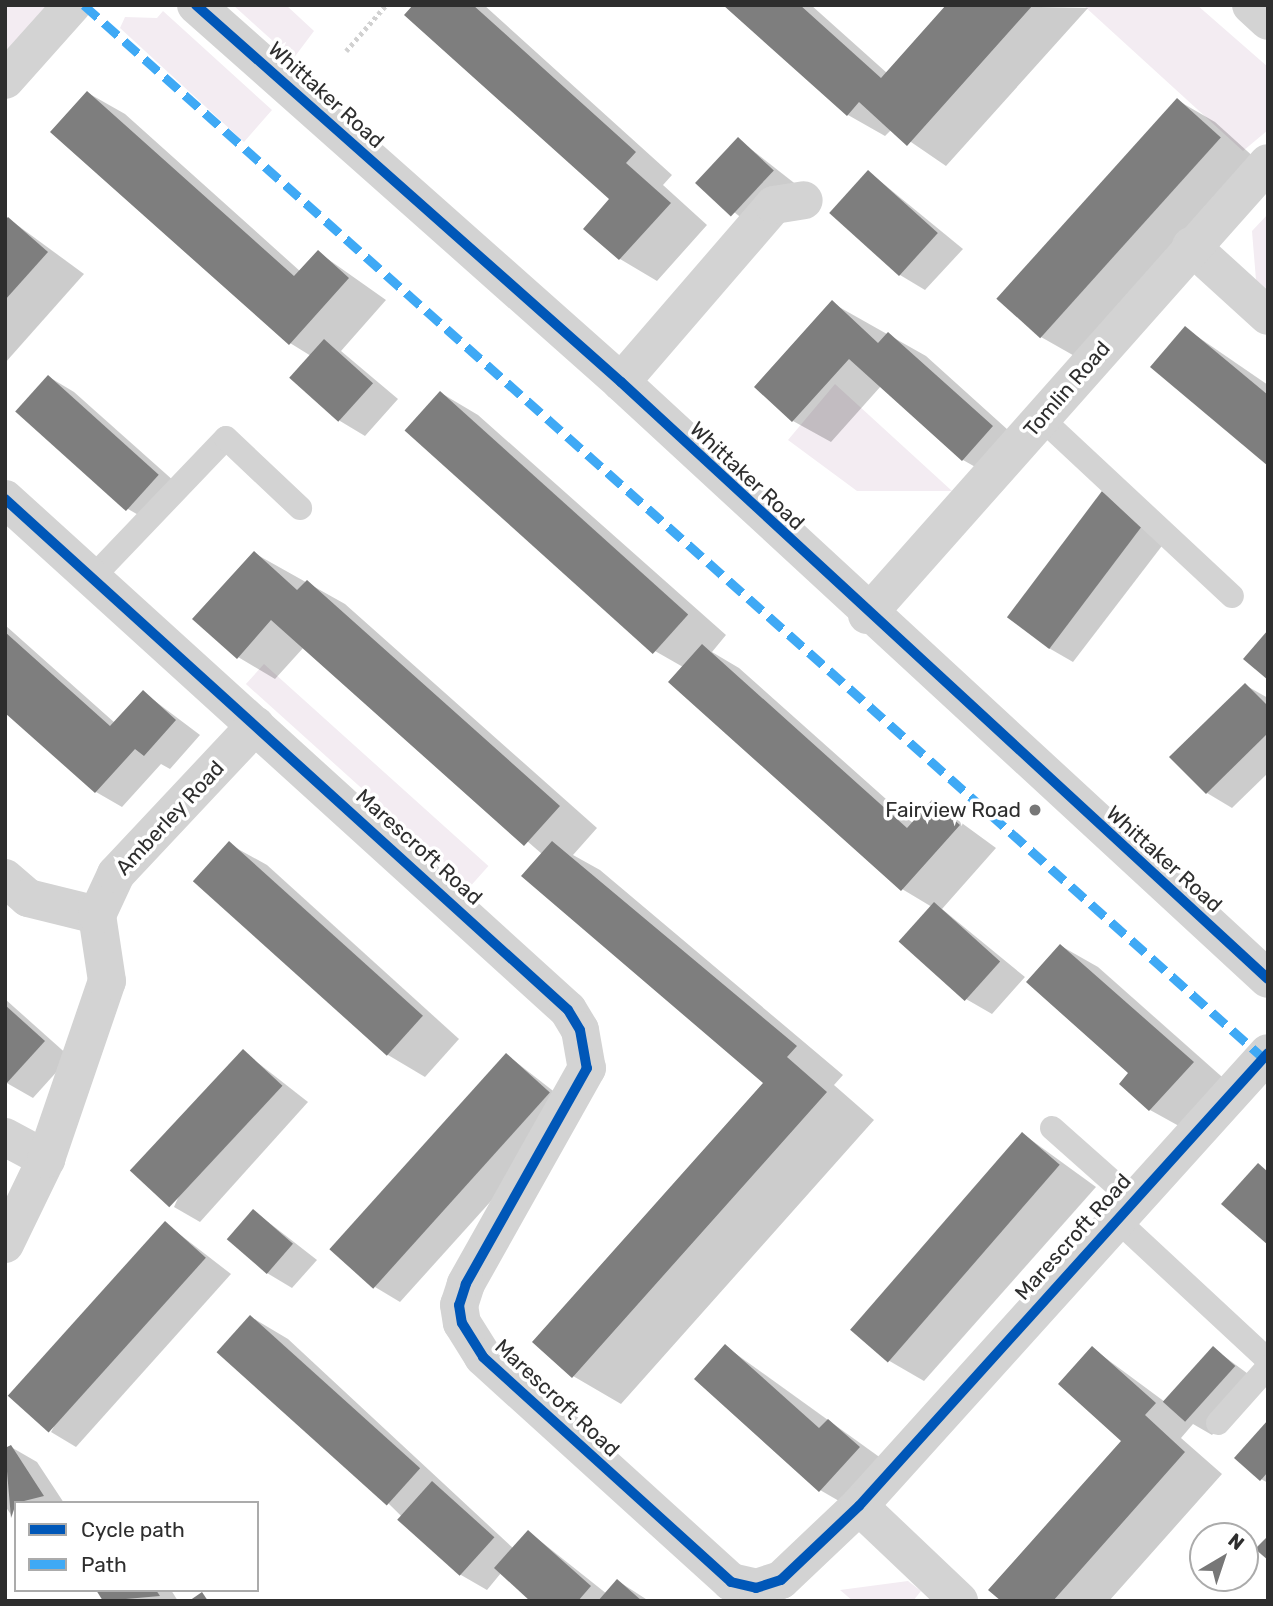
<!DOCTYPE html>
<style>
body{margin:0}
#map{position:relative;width:1273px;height:1606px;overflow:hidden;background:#fff;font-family:Rubik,sans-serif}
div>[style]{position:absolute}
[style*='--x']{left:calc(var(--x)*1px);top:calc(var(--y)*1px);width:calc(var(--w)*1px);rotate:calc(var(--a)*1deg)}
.green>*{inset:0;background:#f3ecf2;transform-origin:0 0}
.shadow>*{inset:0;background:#0003;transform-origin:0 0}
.building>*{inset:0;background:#7e7e7e;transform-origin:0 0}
.path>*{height:4.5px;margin-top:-2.25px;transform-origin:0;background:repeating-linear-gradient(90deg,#d1d1d1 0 3.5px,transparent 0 7px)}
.service>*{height:24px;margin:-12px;padding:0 12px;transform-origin:12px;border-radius:12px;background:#d3d3d3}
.minor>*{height:38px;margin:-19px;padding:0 19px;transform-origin:19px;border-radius:19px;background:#d3d3d3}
.quiet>*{height:9px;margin-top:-4.5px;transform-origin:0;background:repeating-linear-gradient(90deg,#3fa9f5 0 18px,transparent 0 27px)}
.cycleway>*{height:10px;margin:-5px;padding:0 5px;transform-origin:5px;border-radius:5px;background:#0057b8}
.dots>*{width:19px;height:19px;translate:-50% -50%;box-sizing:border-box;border:4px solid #fff;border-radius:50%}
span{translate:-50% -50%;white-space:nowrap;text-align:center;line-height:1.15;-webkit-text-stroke:7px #fff;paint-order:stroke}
.street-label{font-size:21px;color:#2e2e2e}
.poi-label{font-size:21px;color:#2e2e2e}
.right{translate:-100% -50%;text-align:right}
.frame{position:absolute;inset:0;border:7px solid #2e2e2e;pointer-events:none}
.legend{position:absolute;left:14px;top:1501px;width:245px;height:91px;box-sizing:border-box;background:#fff;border:2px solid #ababab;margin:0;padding:9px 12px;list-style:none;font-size:21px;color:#2e2e2e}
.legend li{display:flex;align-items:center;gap:14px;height:35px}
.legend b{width:35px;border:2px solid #ababab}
.north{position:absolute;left:1189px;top:1522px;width:70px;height:70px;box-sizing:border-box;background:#fff;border:2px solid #ababab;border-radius:50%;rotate:39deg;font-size:19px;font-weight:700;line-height:28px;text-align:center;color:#2e2e2e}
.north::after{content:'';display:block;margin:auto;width:24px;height:32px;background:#777;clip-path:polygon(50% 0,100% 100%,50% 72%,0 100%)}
</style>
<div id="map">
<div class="green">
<div style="clip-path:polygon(5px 5px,58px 5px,5px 66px)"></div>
<div style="clip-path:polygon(233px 5px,286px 5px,314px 31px,293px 59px)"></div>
<div style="clip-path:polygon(1083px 5px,1197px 5px,1268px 67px,1268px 130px,1243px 151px)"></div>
<div style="clip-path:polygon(163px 11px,272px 110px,244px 142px,120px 28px,125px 17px,157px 18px)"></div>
<div style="clip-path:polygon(1268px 214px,1268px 290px,1256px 280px,1252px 231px)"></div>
<div style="clip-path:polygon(835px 384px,952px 491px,857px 491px,788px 440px)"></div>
<div style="left:264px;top:664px;width:302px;height:27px;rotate:42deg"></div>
<div style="clip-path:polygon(908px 1581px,921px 1591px,913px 1601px,853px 1601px,840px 1590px)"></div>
</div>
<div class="shadow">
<div style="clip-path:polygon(416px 5px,484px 5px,672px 175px,663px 185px,707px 225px,657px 281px,620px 259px,612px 199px)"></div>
<div style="clip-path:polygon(726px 5px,811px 5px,887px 73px,948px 5px,1088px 8px,946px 166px,892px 129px,885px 136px,848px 115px)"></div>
<div style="clip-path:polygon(88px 93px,125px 114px,301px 272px,318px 252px,386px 300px,341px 351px,398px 399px,365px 436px,340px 421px,311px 356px,290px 343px)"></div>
<div style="clip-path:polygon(1177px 100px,1215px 122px,1257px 160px,1078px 358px,1041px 337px)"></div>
<div style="left:738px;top:139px;width:77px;height:60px;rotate:38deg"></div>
<div style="clip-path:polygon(869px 172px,963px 249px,925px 290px,900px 275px)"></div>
<div style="clip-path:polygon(9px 219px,84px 274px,5px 363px,5px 223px)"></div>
<div style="clip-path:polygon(832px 303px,926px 356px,1029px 449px,1000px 481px,963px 460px,881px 386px,831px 442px,793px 421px)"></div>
<div style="clip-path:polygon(1185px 328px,1268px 385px,1268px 463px)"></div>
<div style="clip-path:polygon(49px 377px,74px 392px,184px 490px,154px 524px,128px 509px,18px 412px)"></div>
<div style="clip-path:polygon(441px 393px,478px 415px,726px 635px,712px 652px,739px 668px,914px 824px,933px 802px,996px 848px,942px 909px,1025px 977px,992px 1014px,966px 999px,932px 907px,902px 889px,683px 667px,655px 651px)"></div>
<div style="clip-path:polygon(1103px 493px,1168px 538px,1073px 662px,1047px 647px)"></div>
<div style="clip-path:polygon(254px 553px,345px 604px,597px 828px,573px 855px,600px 870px,843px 1075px,834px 1085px,874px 1120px,621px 1404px,573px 1376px,766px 1083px,523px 875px,542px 854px,304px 647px,275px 679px,238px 657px)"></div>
<div style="clip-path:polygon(5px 625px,115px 723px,143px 692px,200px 735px,170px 769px,161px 764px,122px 807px,96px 792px,5px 710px)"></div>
<div style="clip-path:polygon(1245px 685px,1268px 698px,1268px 773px,1232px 808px,1207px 793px)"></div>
<div style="clip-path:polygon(229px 844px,267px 865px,459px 1039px,425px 1077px,388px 1055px)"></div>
<div style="clip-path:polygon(1061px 946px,1098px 967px,1230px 1084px,1188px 1131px,1150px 1110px)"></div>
<div style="clip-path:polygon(5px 999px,70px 1057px,33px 1098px,5px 1082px)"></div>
<div style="clip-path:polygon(243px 1051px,308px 1102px,200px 1222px,174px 1207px)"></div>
<div style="clip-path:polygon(507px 1055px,575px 1108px,400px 1302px,375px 1287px)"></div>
<div style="clip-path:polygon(1023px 1134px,1096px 1187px,924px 1381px,886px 1359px)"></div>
<div style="clip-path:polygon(254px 1211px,317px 1260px,292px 1288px,267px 1273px)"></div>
<div style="clip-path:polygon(165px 1223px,231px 1274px,76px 1447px,51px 1432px)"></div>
<div style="clip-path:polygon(251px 1317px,288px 1339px,514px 1549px,529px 1532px,607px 1594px,618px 1581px,649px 1601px,532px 1601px,501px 1573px,487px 1590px,461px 1575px,389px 1504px)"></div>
<div style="clip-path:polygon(725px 1346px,896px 1469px,858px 1512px,820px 1490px)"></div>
<div style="clip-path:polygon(1092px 1348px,1165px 1402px,1213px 1348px,1259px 1382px,1212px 1435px,1193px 1424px,1181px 1438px,1222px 1474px,1109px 1601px,1003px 1601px,1124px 1441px)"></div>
<div style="clip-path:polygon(1268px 1423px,1268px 1483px,1261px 1479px)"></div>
<div style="clip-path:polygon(11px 1447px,37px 1462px,64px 1503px,16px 1503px,12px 1516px,5px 1506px,5px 1450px)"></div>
<div style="clip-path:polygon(98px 1590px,171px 1590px,178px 1601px,105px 1601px)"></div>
</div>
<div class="building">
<div style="clip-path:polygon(413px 5px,473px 5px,636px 152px,626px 163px,671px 203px,619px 260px,583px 229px,609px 199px,404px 15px)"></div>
<div style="clip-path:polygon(723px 5px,800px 5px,881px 78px,946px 5px,1033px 5px,907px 146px,859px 102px,847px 116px)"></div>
<div style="clip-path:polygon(87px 91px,294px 276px,318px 250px,349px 278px,289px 345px,50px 132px)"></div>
<div style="left:1177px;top:98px;width:59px;height:270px;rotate:42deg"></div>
<div style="left:738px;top:137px;width:49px;height:63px;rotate:43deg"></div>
<div style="left:868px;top:170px;width:94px;height:58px;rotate:42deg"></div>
<div style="clip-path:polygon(8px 217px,48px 252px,5px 300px,5px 220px)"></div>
<div style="clip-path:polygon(832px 300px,878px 343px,888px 332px,993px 426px,962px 461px,849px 359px,792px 422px,754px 387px)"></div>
<div style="clip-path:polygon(1185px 326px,1268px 395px,1268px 466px,1150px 367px)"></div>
<div style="left:324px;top:339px;width:66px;height:52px;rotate:42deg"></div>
<div style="left:48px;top:375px;width:149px;height:49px;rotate:42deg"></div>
<div style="left:440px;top:391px;width:334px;height:53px;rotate:42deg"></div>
<div style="left:1102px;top:491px;width:53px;height:158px;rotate:37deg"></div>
<div style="clip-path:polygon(254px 551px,297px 590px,307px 580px,560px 806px,524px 846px,271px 620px,237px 659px,192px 619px)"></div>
<div style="clip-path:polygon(1268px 630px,1268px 680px,1243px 659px)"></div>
<div style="clip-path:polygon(5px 632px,110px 726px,143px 690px,176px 720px,144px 756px,135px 749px,95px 793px,5px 713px)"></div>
<div style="clip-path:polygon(702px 644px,907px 828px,932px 800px,960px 825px,901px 891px,668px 682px)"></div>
<div style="clip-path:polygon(1245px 683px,1268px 706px,1268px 733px,1206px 794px,1169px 757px)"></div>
<div style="left:229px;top:841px;width:261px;height:54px;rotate:42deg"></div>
<div style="clip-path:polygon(552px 841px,797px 1046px,787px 1057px,827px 1092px,572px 1378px,532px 1342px,763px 1083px,521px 876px)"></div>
<div style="left:934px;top:902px;width:89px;height:53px;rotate:42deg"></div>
<div style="clip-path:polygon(1060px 944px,1194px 1062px,1149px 1111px,1119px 1084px,1128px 1073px,1026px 982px)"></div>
<div style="clip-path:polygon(5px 1005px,45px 1041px,5px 1085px)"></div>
<div style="left:243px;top:1049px;width:54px;height:166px;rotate:43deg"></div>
<div style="left:506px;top:1053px;width:59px;height:264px;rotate:42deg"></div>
<div style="left:1022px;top:1132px;width:50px;height:262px;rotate:41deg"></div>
<div style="clip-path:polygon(1258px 1163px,1268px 1172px,1268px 1245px,1221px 1204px)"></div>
<div style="left:253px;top:1209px;width:53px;height:40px;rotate:41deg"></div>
<div style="left:165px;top:1221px;width:55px;height:235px;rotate:42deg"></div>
<div style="left:250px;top:1315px;width:229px;height:50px;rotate:42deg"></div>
<div style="clip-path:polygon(725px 1344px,819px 1428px,828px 1419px,860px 1447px,819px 1492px,694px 1379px)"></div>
<div style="clip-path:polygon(1092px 1346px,1156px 1403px,1145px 1415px,1185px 1452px,1053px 1601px,1001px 1601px,988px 1590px,1121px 1441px,1058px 1384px)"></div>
<div style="left:1213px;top:1346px;width:30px;height:75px;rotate:42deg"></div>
<div style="clip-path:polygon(1268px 1420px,1268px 1472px,1260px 1481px,1234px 1458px)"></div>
<div style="clip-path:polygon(11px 1445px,44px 1496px,16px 1503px,11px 1518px,5px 1448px)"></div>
<div style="left:432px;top:1481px;width:84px;height:52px;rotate:42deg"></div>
<div style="clip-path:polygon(528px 1530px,591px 1586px,578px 1601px,530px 1601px,494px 1568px)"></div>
<div style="clip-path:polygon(1268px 1536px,1268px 1560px,1255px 1549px)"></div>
<div style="clip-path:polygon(617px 1579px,642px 1601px,598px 1601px)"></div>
<div style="clip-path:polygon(96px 1590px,156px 1590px,160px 1596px,103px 1601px)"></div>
<div style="clip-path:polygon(202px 1592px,208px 1601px,189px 1601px)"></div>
</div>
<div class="path">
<div style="--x:346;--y:51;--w:61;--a:-49"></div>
</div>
<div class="service">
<div style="--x:1041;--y:418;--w:261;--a:43"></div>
<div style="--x:93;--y:577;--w:192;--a:-46.3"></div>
<div style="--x:226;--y:438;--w:102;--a:43.4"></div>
<div style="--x:1052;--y:1128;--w:107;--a:41.6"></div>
<div style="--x:1115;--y:1218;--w:209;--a:42.9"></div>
<div style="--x:1218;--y:1423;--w:75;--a:-48.2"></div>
</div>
<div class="minor">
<div style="--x:196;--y:5;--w:568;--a:41.57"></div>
<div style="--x:621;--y:382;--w:880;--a:42.7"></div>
<div style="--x:1251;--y:5;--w:23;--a:43"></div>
<div style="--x:5;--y:80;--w:101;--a:-48.2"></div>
<div style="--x:1191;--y:246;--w:104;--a:42.3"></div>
<div style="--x:621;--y:382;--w:234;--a:-49.2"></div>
<div style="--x:774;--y:205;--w:30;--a:-9"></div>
<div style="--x:5;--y:499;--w:760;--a:42.23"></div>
<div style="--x:568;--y:1010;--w:23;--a:59"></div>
<div style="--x:580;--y:1030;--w:39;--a:80"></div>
<div style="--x:587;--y:1068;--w:248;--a:119.3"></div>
<div style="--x:466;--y:1284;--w:22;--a:108"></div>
<div style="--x:459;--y:1305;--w:18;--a:81"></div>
<div style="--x:462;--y:1323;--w:40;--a:58"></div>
<div style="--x:483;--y:1357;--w:335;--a:42.2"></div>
<div style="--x:731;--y:1582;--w:26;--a:13"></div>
<div style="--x:756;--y:1588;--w:26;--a:-18"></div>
<div style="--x:781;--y:1580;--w:108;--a:-43.5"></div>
<div style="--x:859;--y:1506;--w:610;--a:-47.92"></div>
<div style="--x:867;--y:615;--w:604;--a:-48.42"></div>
<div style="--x:5;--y:878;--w:30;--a:41"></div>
<div style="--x:28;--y:898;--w:71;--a:13.8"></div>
<div style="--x:5;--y:1137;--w:47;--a:28.2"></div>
<div style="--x:5;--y:1244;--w:94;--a:-64.2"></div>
<div style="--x:46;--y:1159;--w:188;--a:-71.1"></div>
<div style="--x:107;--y:981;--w:67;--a:-98.6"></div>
<div style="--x:97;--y:915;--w:45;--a:-65.1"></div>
<div style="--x:116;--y:874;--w:204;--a:-46.8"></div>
<div style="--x:859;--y:1506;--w:138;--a:43.5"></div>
</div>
<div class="quiet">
<div style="--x:84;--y:5;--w:1587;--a:41.76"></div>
</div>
<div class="cycleway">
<div style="--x:196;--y:5;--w:568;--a:41.57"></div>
<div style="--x:621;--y:382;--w:880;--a:42.7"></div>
<div style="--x:5;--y:499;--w:760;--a:42.23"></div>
<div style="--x:568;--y:1010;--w:23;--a:59"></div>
<div style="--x:580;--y:1030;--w:39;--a:80"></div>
<div style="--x:587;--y:1068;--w:248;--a:119.3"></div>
<div style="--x:466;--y:1284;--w:22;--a:108"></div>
<div style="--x:459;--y:1305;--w:18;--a:81"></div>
<div style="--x:462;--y:1323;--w:40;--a:58"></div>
<div style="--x:483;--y:1357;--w:335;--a:42.2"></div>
<div style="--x:731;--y:1582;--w:26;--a:13"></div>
<div style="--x:756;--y:1588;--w:26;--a:-18"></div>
<div style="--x:781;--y:1580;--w:108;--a:-43.5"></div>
<div style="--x:859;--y:1506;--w:610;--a:-47.92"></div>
</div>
<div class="dots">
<div style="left:1035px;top:810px;background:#777"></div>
</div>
<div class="street-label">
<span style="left:326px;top:95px;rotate:42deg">Whittaker Road</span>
<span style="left:1067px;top:389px;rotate:-49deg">Tomlin Road</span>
<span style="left:747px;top:476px;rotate:43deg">Whittaker Road</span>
<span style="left:170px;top:818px;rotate:-47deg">Amberley Road</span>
<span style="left:419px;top:847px;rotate:42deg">Marescroft Road</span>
<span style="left:1164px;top:859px;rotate:42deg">Whittaker Road</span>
<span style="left:1073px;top:1237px;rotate:-48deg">Marescroft Road</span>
<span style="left:557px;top:1398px;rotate:43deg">Marescroft Road</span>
</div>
<div class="poi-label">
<span class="right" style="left:1021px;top:810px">Fairview Road</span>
</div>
<div class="frame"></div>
<ul class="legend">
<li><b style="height:9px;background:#0057b8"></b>Cycle path</li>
<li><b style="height:9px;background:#3fa9f5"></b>Path</li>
</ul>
<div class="north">N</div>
</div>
